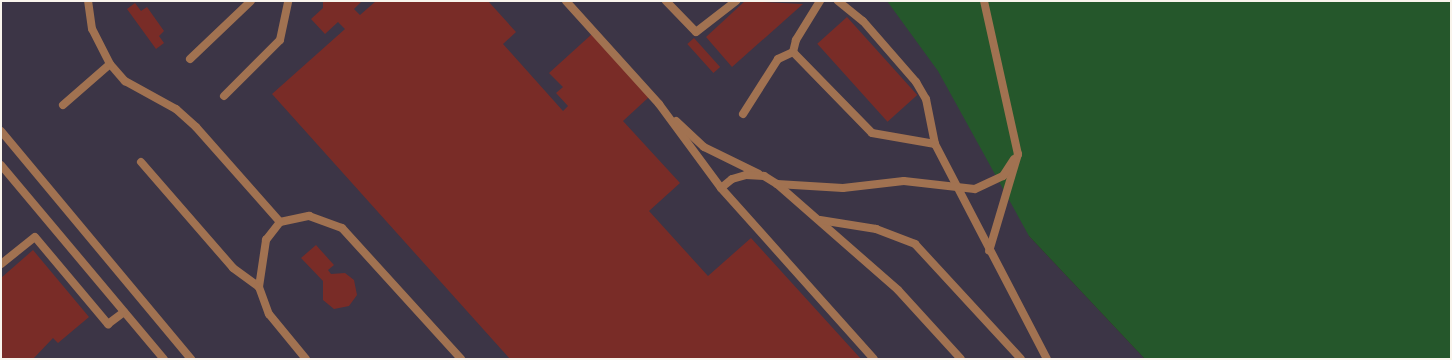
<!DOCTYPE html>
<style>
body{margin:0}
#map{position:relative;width:1452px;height:360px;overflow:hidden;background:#373023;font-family:Inter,sans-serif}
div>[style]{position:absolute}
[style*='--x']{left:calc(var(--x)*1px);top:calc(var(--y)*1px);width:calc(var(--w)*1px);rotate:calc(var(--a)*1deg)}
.industrial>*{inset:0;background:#3c3546}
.green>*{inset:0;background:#25572b}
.building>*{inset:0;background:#792c27;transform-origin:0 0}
.lane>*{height:8px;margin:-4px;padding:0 4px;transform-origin:4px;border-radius:4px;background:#a17251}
span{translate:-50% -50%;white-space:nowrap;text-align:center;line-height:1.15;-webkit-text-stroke:4px #2d261a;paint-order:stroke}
.frame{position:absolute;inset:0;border:2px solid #f9f4ec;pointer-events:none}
</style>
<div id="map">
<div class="industrial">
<div style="clip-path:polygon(1px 1px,1061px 1px,1029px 236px,1145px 359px,1px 359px)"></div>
</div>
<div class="green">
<div style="clip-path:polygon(887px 1px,1451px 1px,1451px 359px,1145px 359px,1029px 236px,938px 71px)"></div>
</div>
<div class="building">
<div style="clip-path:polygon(323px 1px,362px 1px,354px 9px,360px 15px,376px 1px,488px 1px,516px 32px,503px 44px,563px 111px,568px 106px,556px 93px,563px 87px,549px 73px,592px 34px,649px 97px,623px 121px,680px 183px,649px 211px,708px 276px,751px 238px,861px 359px,510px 359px,272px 94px,345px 29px,338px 22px,325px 34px,311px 19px,323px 8px)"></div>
<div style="clip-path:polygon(745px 1px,803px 4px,732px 67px,706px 37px)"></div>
<div style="clip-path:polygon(135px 3px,141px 11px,147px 7px,164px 31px,159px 36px,164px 43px,156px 49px,127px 9px)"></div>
<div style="left:847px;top:17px;width:105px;height:40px;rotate:48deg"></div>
<div style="left:694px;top:38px;width:39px;height:9px;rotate:48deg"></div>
<div style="clip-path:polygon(316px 245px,334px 265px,328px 270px,331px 274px,345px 273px,354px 280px,357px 295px,349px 306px,334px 309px,323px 300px,323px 281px,301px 258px)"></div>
<div style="clip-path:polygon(33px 250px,89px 317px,58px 343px,53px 338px,33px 359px,1px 359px,1px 278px)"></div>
</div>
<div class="lane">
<div style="--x:566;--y:1;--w:139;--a:47.9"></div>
<div style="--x:659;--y:104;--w:104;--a:53.6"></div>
<div style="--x:721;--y:188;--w:229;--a:48.2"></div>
<div style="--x:666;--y:1;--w:43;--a:45.9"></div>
<div style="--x:696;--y:32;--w:51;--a:-37.8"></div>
<div style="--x:820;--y:1;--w:46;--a:121.6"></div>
<div style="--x:796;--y:40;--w:12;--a:104"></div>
<div style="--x:793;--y:52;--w:113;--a:45.7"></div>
<div style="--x:872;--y:133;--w:64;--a:9.9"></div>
<div style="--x:838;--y:1;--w:32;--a:39"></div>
<div style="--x:863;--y:21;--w:81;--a:49"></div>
<div style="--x:916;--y:82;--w:20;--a:60"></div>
<div style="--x:926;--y:99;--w:46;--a:78.7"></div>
<div style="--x:935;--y:144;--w:242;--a:62.5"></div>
<div style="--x:984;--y:1;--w:157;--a:77.5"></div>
<div style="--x:1018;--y:154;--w:101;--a:106.6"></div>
<div style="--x:190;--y:59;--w:84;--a:-43.6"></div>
<div style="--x:110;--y:64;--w:23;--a:49"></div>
<div style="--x:125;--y:81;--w:58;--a:28.8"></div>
<div style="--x:176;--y:109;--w:27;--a:42"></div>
<div style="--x:196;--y:127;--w:127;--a:48.5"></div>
<div style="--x:280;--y:222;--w:30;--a:-12"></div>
<div style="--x:309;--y:216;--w:35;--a:20"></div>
<div style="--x:342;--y:228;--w:177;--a:47.7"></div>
<div style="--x:224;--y:96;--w:79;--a:-45"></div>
<div style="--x:280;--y:40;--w:40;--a:-78"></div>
<div style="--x:63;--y:105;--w:62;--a:-41.1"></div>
<div style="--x:110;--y:64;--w:39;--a:-117"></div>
<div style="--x:92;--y:29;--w:28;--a:-98"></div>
<div style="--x:743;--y:114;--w:65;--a:-57.5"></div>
<div style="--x:778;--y:59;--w:17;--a:-25"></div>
<div style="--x:676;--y:121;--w:38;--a:43"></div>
<div style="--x:704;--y:147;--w:61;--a:26.1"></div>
<div style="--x:1;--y:131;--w:297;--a:50.2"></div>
<div style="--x:141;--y:162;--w:140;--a:49"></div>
<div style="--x:233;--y:268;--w:32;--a:36"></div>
<div style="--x:259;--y:287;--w:48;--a:-81.5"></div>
<div style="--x:266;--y:240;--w:23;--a:-52"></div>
<div style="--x:1;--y:165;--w:253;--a:50"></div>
<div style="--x:777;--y:184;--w:66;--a:3.5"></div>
<div style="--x:843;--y:188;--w:61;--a:-6.5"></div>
<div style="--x:904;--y:181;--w:71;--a:6.4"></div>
<div style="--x:975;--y:189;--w:31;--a:-25"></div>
<div style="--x:1003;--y:176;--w:20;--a:-57"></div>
<div style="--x:721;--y:188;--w:14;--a:-39"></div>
<div style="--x:732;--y:179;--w:15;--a:-16"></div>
<div style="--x:746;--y:175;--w:18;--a:3"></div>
<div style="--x:764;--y:176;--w:15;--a:32"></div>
<div style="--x:777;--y:184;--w:161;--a:41.2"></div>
<div style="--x:898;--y:290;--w:93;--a:47.6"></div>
<div style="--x:820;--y:220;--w:57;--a:9.1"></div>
<div style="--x:876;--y:229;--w:42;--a:21"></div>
<div style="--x:915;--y:244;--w:156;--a:47.3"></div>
<div style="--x:1;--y:264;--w:43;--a:-38.5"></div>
<div style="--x:35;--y:237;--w:114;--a:50"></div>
<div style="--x:108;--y:324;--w:20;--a:-37"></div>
<div style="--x:259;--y:287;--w:29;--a:70"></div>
<div style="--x:269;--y:314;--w:58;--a:50.6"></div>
</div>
<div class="frame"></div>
</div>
